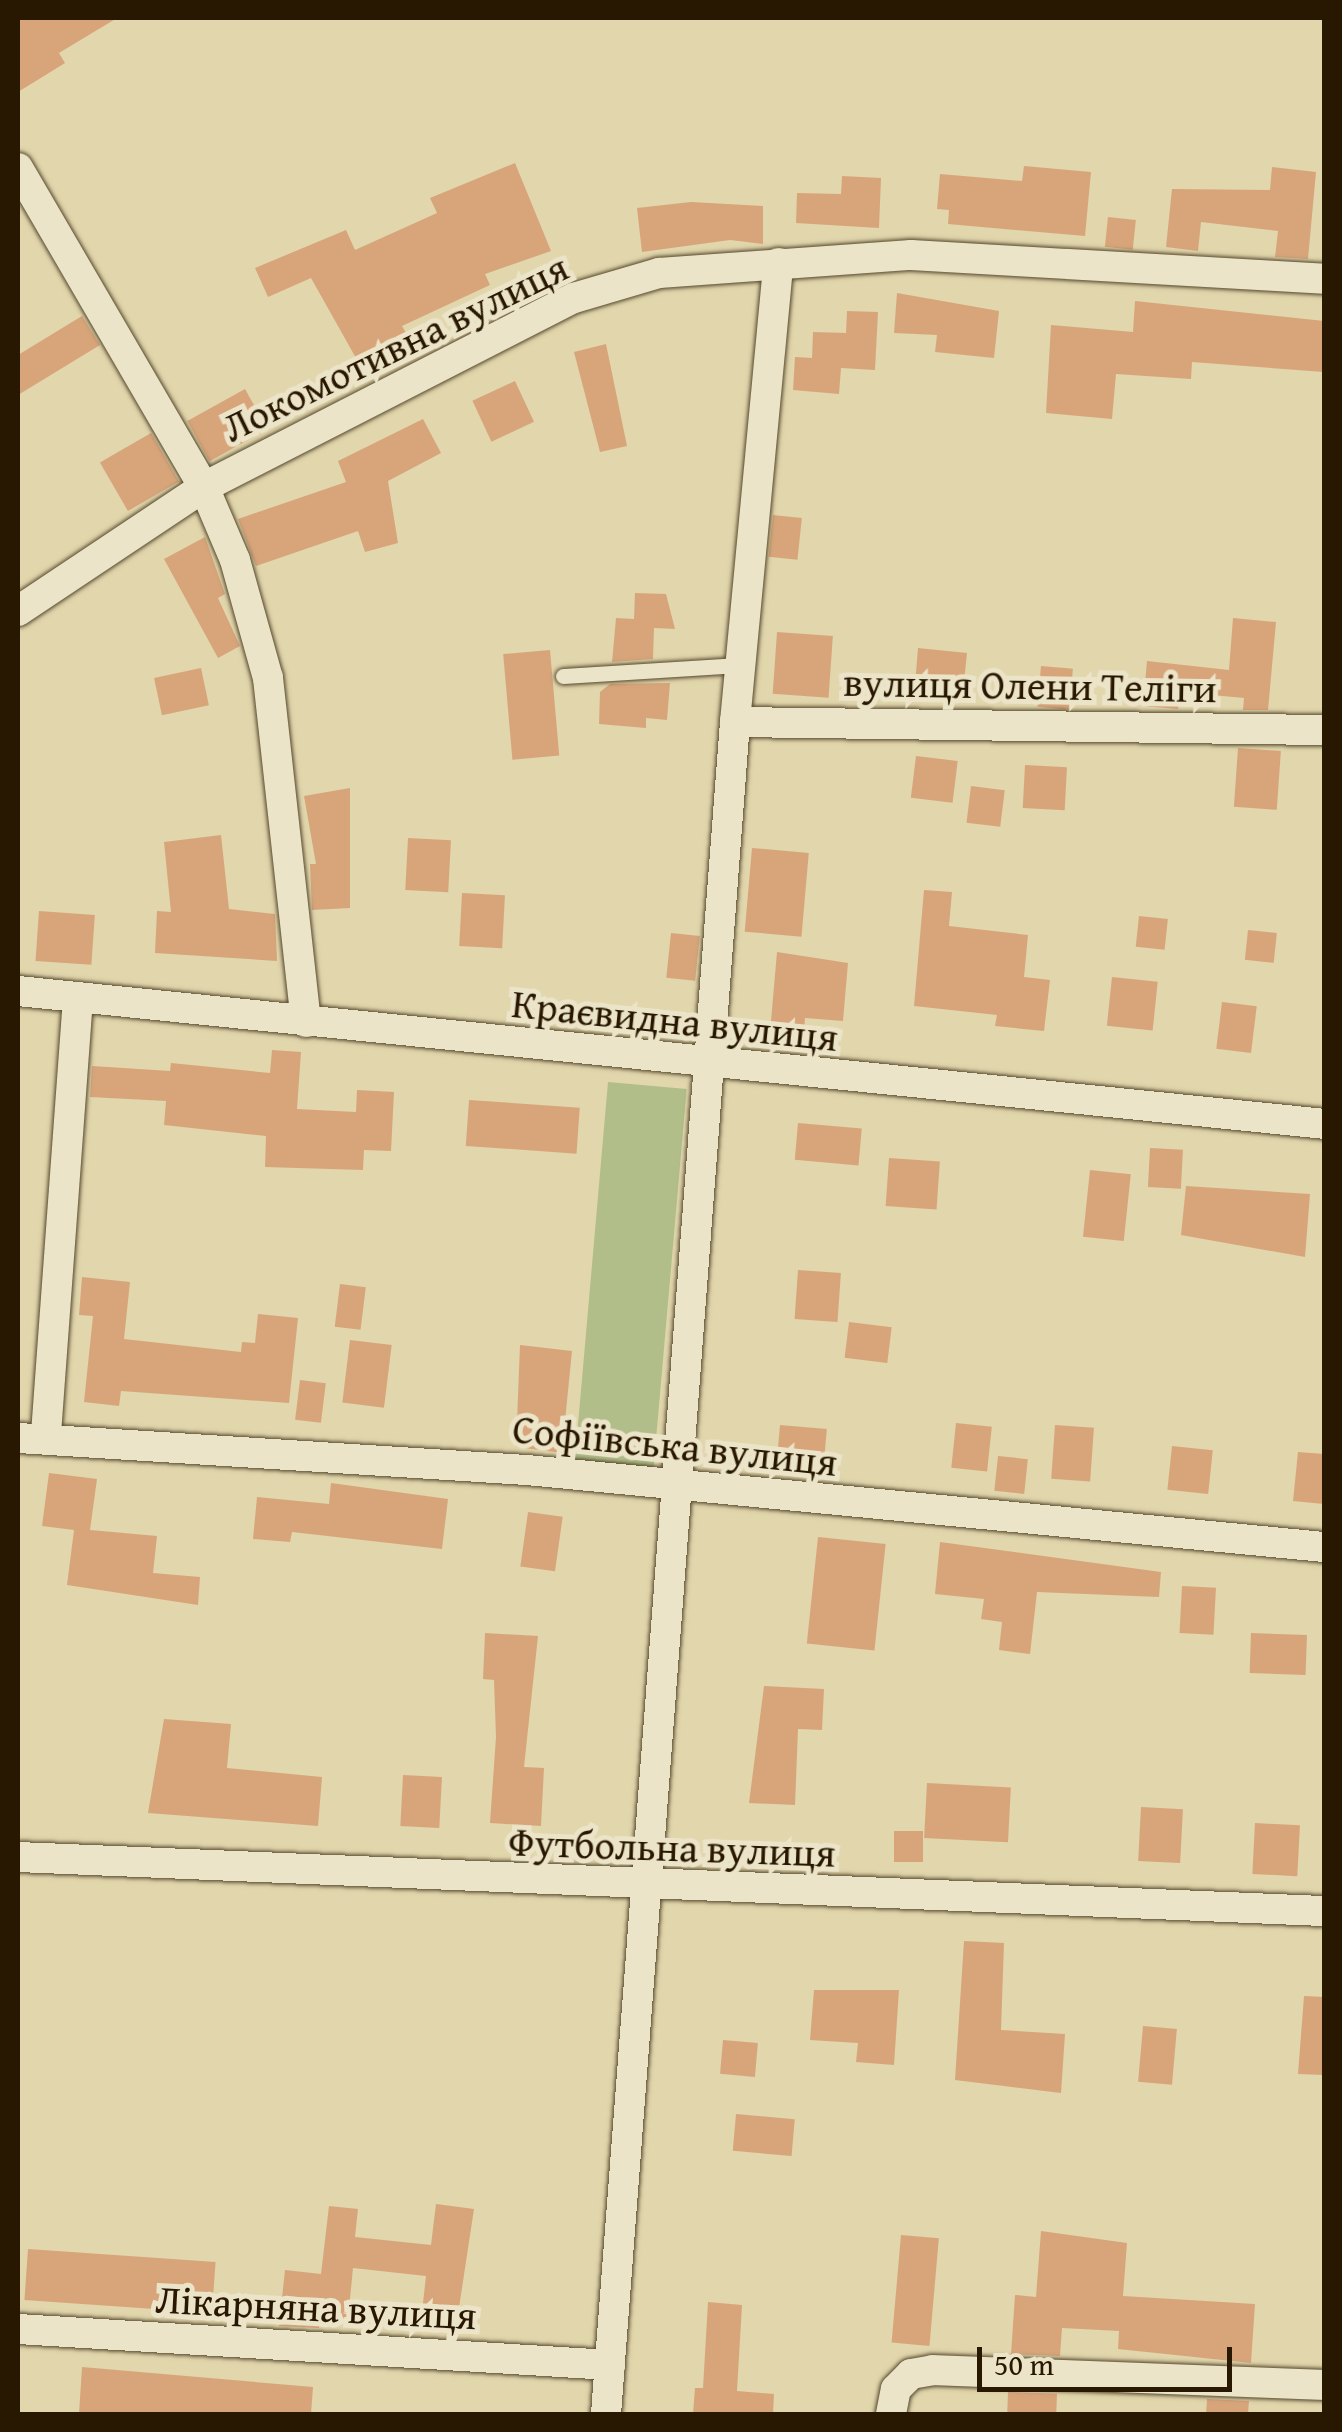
<!DOCTYPE html>
<meta charset="utf-8">
<style>
body{margin:0}
#map{position:relative;width:1342px;height:2432px;overflow:hidden;background:#e1d6ac;font-family:"Gentium Book Plus",serif}
div>[style]{position:absolute}
[style*='--x']{left:calc(var(--x)*1px);top:calc(var(--y)*1px);width:calc(var(--w)*1px);rotate:calc(var(--a)*1deg)}
.green>*{inset:0;background:#b1be8a;transform-origin:0 0}
.building>*{inset:0;background:#d8a57b;transform-origin:0 0}
.roads{filter:drop-shadow(0 0 2px #56482c) drop-shadow(0 0 2px #56482c)}
.lane>*{height:15px;margin:-7.5px;padding:0 7.5px;transform-origin:7.5px;border-radius:7.5px;background:#ece4c9}
.street>*{height:30px;margin:-15px;padding:0 15px;transform-origin:15px;border-radius:15px;background:#ece4c9}
span{translate:-50% -50%;white-space:nowrap;text-align:center;line-height:1.15;-webkit-text-stroke:10px #ece4c9;paint-order:stroke}
.street-label{font-size:40px;color:#281801}
.frame{position:absolute;inset:0;border:20px solid #281801;pointer-events:none}
.scale{position:absolute;left:977px;top:2347px;width:255px;height:45px;box-sizing:border-box;border:5px solid #281801;border-top:0;padding-left:12px;font-size:30px;line-height:35px;white-space:nowrap;color:#281801;-webkit-text-stroke:8px #ece4c9;paint-order:stroke}
</style>
<div id="map">
<div class="green">
<div style="left:608px;top:1082px;width:79px;height:382px;rotate:5deg"></div>
</div>
<div class="building">
<div style="clip-path:polygon(18px 18px,117px 18px,59px 53px,65px 63px,18px 92px)"></div>
<div style="clip-path:polygon(515px 163px,551px 251px,485px 274px,490px 285px,402px 326px,410px 340px,361px 367px,311px 278px,268px 297px,255px 268px,346px 230px,355px 250px,437px 213px,430px 198px)"></div>
<div style="clip-path:polygon(1024px 166px,1091px 172px,1085px 236px,948px 224px,949px 210px,937px 209px,940px 174px,1022px 181px)"></div>
<div style="clip-path:polygon(1272px 167px,1316px 172px,1308px 259px,1275px 257px,1278px 231px,1201px 222px,1198px 251px,1166px 247px,1172px 189px,1270px 190px)"></div>
<div style="clip-path:polygon(842px 176px,881px 178px,879px 228px,796px 223px,797px 193px,841px 194px)"></div>
<div style="clip-path:polygon(691px 202px,763px 206px,763px 244px,730px 240px,642px 252px,637px 208px)"></div>
<div style="left:1108px;top:217px;width:28px;height:30px;rotate:6deg"></div>
<div style="clip-path:polygon(897px 293px,999px 311px,994px 358px,935px 352px,937px 335px,894px 333px)"></div>
<div style="clip-path:polygon(1135px 301px,1324px 321px,1324px 372px,1192px 362px,1191px 379px,1116px 374px,1112px 419px,1046px 413px,1051px 325px,1133px 332px)"></div>
<div style="clip-path:polygon(847px 311px,878px 312px,875px 370px,841px 368px,839px 394px,793px 390px,795px 357px,812px 358px,813px 332px,846px 333px)"></div>
<div style="clip-path:polygon(82px 316px,100px 345px,18px 395px,18px 355px)"></div>
<div style="clip-path:polygon(606px 344px,627px 446px,600px 452px,574px 352px)"></div>
<div style="left:515px;top:381px;width:45px;height:47px;rotate:65deg"></div>
<div style="left:245px;top:389px;width:46px;height:66px;rotate:61deg"></div>
<div style="clip-path:polygon(423px 419px,441px 453px,388px 481px,398px 543px,365px 552px,358px 531px,256px 566px,238px 519px,346px 482px,338px 461px)"></div>
<div style="left:151px;top:433px;width:56px;height:59px;rotate:60deg"></div>
<div style="left:773px;top:515px;width:29px;height:42px;rotate:6deg"></div>
<div style="clip-path:polygon(205px 537px,225px 594px,218px 598px,240px 646px,218px 658px,164px 559px)"></div>
<div style="clip-path:polygon(635px 593px,666px 594px,675px 629px,654px 628px,653px 659px,612px 662px,616px 618px,634px 619px)"></div>
<div style="clip-path:polygon(1233px 618px,1276px 622px,1268px 710px,1243px 710px,1244px 698px,1180px 692px,1178px 709px,1143px 706px,1147px 661px,1229px 670px)"></div>
<div style="left:777px;top:632px;width:56px;height:62px;rotate:4deg"></div>
<div style="clip-path:polygon(918px 648px,967px 653px,962px 701px,926px 698px,927px 686px,915px 685px)"></div>
<div style="left:550px;top:650px;width:106px;height:47px;rotate:85deg"></div>
<div style="left:1041px;top:666px;width:32px;height:41px;rotate:5deg"></div>
<div style="left:201px;top:668px;width:38px;height:48px;rotate:78deg"></div>
<div style="clip-path:polygon(670px 683px,667px 720px,646px 718px,646px 728px,599px 724px,600px 692px,610px 684px)"></div>
<div style="left:1238px;top:748px;width:43px;height:59px;rotate:4deg"></div>
<div style="left:916px;top:756px;width:42px;height:42px;rotate:7deg"></div>
<div style="left:1025px;top:765px;width:42px;height:43px;rotate:3deg"></div>
<div style="left:971px;top:786px;width:34px;height:37px;rotate:7deg"></div>
<div style="clip-path:polygon(350px 788px,350px 908px,312px 910px,310px 864px,316px 864px,304px 796px)"></div>
<div style="clip-path:polygon(221px 835px,229px 909px,275px 914px,277px 961px,155px 953px,157px 911px,171px 912px,164px 842px)"></div>
<div style="left:408px;top:838px;width:43px;height:52px;rotate:3deg"></div>
<div style="left:752px;top:848px;width:57px;height:84px;rotate:5deg"></div>
<div style="clip-path:polygon(924px 890px,952px 892px,949px 926px,1028px 935px,1024px 977px,1050px 980px,1044px 1031px,995px 1026px,997px 1015px,914px 1006px)"></div>
<div style="left:462px;top:893px;width:43px;height:53px;rotate:3deg"></div>
<div style="left:39px;top:911px;width:56px;height:50px;rotate:4deg"></div>
<div style="left:1139px;top:916px;width:29px;height:31px;rotate:6deg"></div>
<div style="left:1248px;top:930px;width:29px;height:30px;rotate:6deg"></div>
<div style="left:671px;top:933px;width:29px;height:45px;rotate:6deg"></div>
<div style="clip-path:polygon(777px 952px,848px 963px,843px 1021px,805px 1018px,803px 1047px,769px 1044px)"></div>
<div style="left:1112px;top:977px;width:46px;height:49px;rotate:6deg"></div>
<div style="left:1222px;top:1002px;width:35px;height:47px;rotate:7deg"></div>
<div style="clip-path:polygon(272px 1050px,301px 1052px,297px 1109px,356px 1112px,357px 1090px,394px 1092px,391px 1151px,364px 1150px,363px 1170px,265px 1167px,266px 1136px,164px 1125px,166px 1101px,90px 1097px,92px 1066px,170px 1071px,171px 1063px,270px 1073px)"></div>
<div style="left:469px;top:1100px;width:111px;height:46px;rotate:4deg"></div>
<div style="left:798px;top:1123px;width:64px;height:37px;rotate:5deg"></div>
<div style="left:1150px;top:1148px;width:33px;height:39px;rotate:3deg"></div>
<div style="left:889px;top:1158px;width:51px;height:48px;rotate:4deg"></div>
<div style="left:1090px;top:1170px;width:41px;height:67px;rotate:6deg"></div>
<div style="clip-path:polygon(1186px 1186px,1310px 1194px,1305px 1257px,1181px 1235px)"></div>
<div style="left:798px;top:1270px;width:43px;height:49px;rotate:4deg"></div>
<div style="clip-path:polygon(82px 1277px,130px 1282px,124px 1339px,241px 1352px,242px 1342px,255px 1343px,258px 1314px,298px 1318px,289px 1403px,121px 1391px,119px 1406px,84px 1402px,93px 1316px,79px 1315px)"></div>
<div style="left:340px;top:1284px;width:26px;height:43px;rotate:7deg"></div>
<div style="left:849px;top:1322px;width:43px;height:36px;rotate:7deg"></div>
<div style="left:350px;top:1340px;width:42px;height:63px;rotate:7deg"></div>
<div style="clip-path:polygon(520px 1345px,572px 1351px,565px 1421px,575px 1422px,571px 1454px,516px 1447px)"></div>
<div style="left:300px;top:1380px;width:26px;height:40px;rotate:7deg"></div>
<div style="left:956px;top:1423px;width:36px;height:45px;rotate:6deg"></div>
<div style="left:780px;top:1425px;width:47px;height:37px;rotate:5deg"></div>
<div style="left:1055px;top:1425px;width:39px;height:54px;rotate:4deg"></div>
<div style="left:1172px;top:1446px;width:41px;height:44px;rotate:6deg"></div>
<div style="clip-path:polygon(1298px 1452px,1324px 1454px,1324px 1504px,1293px 1501px)"></div>
<div style="left:998px;top:1456px;width:30px;height:35px;rotate:6deg"></div>
<div style="clip-path:polygon(49px 1473px,97px 1479px,90px 1530px,157px 1536px,153px 1573px,200px 1577px,198px 1605px,67px 1585px,74px 1530px,42px 1526px)"></div>
<div style="clip-path:polygon(331px 1483px,448px 1499px,442px 1549px,292px 1532px,290px 1542px,253px 1539px,257px 1497px,329px 1504px)"></div>
<div style="left:528px;top:1512px;width:35px;height:55px;rotate:8deg"></div>
<div style="left:818px;top:1537px;width:68px;height:107px;rotate:6deg"></div>
<div style="clip-path:polygon(940px 1542px,1161px 1572px,1159px 1597px,1037px 1592px,1030px 1654px,999px 1650px,1002px 1622px,981px 1619px,984px 1599px,935px 1594px)"></div>
<div style="left:1182px;top:1586px;width:34px;height:47px;rotate:3deg"></div>
<div style="clip-path:polygon(485px 1633px,538px 1636px,524px 1767px,544px 1768px,541px 1826px,490px 1823px,496px 1737px,494px 1680px,483px 1679px)"></div>
<div style="left:1251px;top:1633px;width:56px;height:40px;rotate:2deg"></div>
<div style="clip-path:polygon(764px 1686px,824px 1689px,822px 1730px,798px 1729px,795px 1805px,749px 1803px)"></div>
<div style="clip-path:polygon(164px 1719px,231px 1724px,227px 1768px,322px 1777px,318px 1826px,148px 1813px)"></div>
<div style="left:403px;top:1775px;width:39px;height:51px;rotate:3deg"></div>
<div style="left:927px;top:1783px;width:84px;height:55px;rotate:3deg"></div>
<div style="left:1141px;top:1807px;width:42px;height:54px;rotate:3deg"></div>
<div style="left:1255px;top:1823px;width:45px;height:51px;rotate:3deg"></div>
<div style="left:894px;top:1831px;width:29px;height:31px"></div>
<div style="clip-path:polygon(964px 1941px,1004px 1943px,1001px 2030px,1065px 2034px,1061px 2093px,955px 2080px)"></div>
<div style="clip-path:polygon(814px 1990px,899px 1990px,894px 2065px,856px 2062px,858px 2043px,810px 2040px)"></div>
<div style="clip-path:polygon(1304px 1996px,1324px 1997px,1324px 2075px,1298px 2074px)"></div>
<div style="left:1143px;top:2026px;width:34px;height:56px;rotate:5deg"></div>
<div style="left:723px;top:2040px;width:35px;height:34px;rotate:5deg"></div>
<div style="left:736px;top:2114px;width:59px;height:37px;rotate:5deg"></div>
<div style="clip-path:polygon(436px 2204px,474px 2209px,455px 2334px,420px 2330px,426px 2276px,353px 2268px,348px 2319px,320px 2316px,319px 2328px,279px 2326px,285px 2270px,321px 2274px,329px 2206px,358px 2209px,355px 2237px,431px 2245px)"></div>
<div style="clip-path:polygon(1041px 2231px,1127px 2243px,1123px 2296px,1255px 2304px,1251px 2363px,1118px 2349px,1119px 2331px,1062px 2328px,1060px 2356px,1011px 2354px,1015px 2295px,1036px 2297px)"></div>
<div style="left:901px;top:2235px;width:38px;height:108px;rotate:5deg"></div>
<div style="left:28px;top:2249px;width:188px;height:51px;rotate:4deg"></div>
<div style="clip-path:polygon(708px 2302px,742px 2305px,737px 2391px,774px 2394px,773px 2414px,693px 2414px,695px 2388px,703px 2388px)"></div>
<div style="clip-path:polygon(82px 2367px,313px 2387px,311px 2414px,79px 2414px)"></div>
<div style="left:1008px;top:2392px;width:49px;height:22px;rotate:2deg"></div>
<div style="clip-path:polygon(1207px 2399px,1249px 2401px,1248px 2414px,1206px 2414px)"></div>
</div>
<div class="roads">
<div class="lane">
<div style="--x:563;--y:676;--w:177;--a:-3.6"></div>
</div>
<div class="street">
<div style="--x:18;--y:168;--w:369;--a:59.8"></div>
<div style="--x:204;--y:487;--w:79;--a:67"></div>
<div style="--x:235;--y:560;--w:123;--a:74.4"></div>
<div style="--x:268;--y:678;--w:346;--a:83.7"></div>
<div style="--x:18;--y:611;--w:224;--a:-33.7"></div>
<div style="--x:204;--y:487;--w:415;--a:-27.1"></div>
<div style="--x:574;--y:298;--w:89;--a:-16.4"></div>
<div style="--x:659;--y:273;--w:253;--a:-4.1"></div>
<div style="--x:911;--y:255;--w:414;--a:3.3"></div>
<div style="--x:735;--y:722;--w:589;--a:0.78"></div>
<div style="--x:18;--y:991;--w:1313;--a:5.81"></div>
<div style="--x:46;--y:1434;--w:438;--a:-85.8"></div>
<div style="--x:18;--y:1438;--w:510;--a:3.6"></div>
<div style="--x:527;--y:1470;--w:801;--a:5.52"></div>
<div style="--x:18;--y:1857;--w:1307;--a:2.37"></div>
<div style="--x:18;--y:2329;--w:593;--a:3.48"></div>
<div style="--x:606;--y:2414;--w:1697;--a:-85.64"></div>
<div style="--x:735;--y:722;--w:461;--a:-84.6"></div>
<div style="--x:891;--y:2414;--w:25;--a:-79"></div>
<div style="--x:896;--y:2389;--w:21;--a:-45"></div>
<div style="--x:911;--y:2374;--w:22;--a:-10"></div>
<div style="--x:933;--y:2370;--w:391;--a:2.2"></div>
</div>
</div>
<div class="street-label">
<span style="left:395px;top:347px;rotate:-26deg">Локомотивна вулиця</span>
<span style="left:1030px;top:685px;rotate:1deg">вулиця Олени Теліги</span>
<span style="left:675px;top:1020px;rotate:6deg">Краєвидна вулиця</span>
<span style="left:675px;top:1445px;rotate:6deg">Софіївська вулиця</span>
<span style="left:672px;top:1847px;rotate:2deg">Футбольна вулиця</span>
<span style="left:316px;top:2307px;rotate:3deg">Лікарняна вулиця</span>
</div>
<div class="frame"></div>
<div class="scale">50 m</div>
</div>
